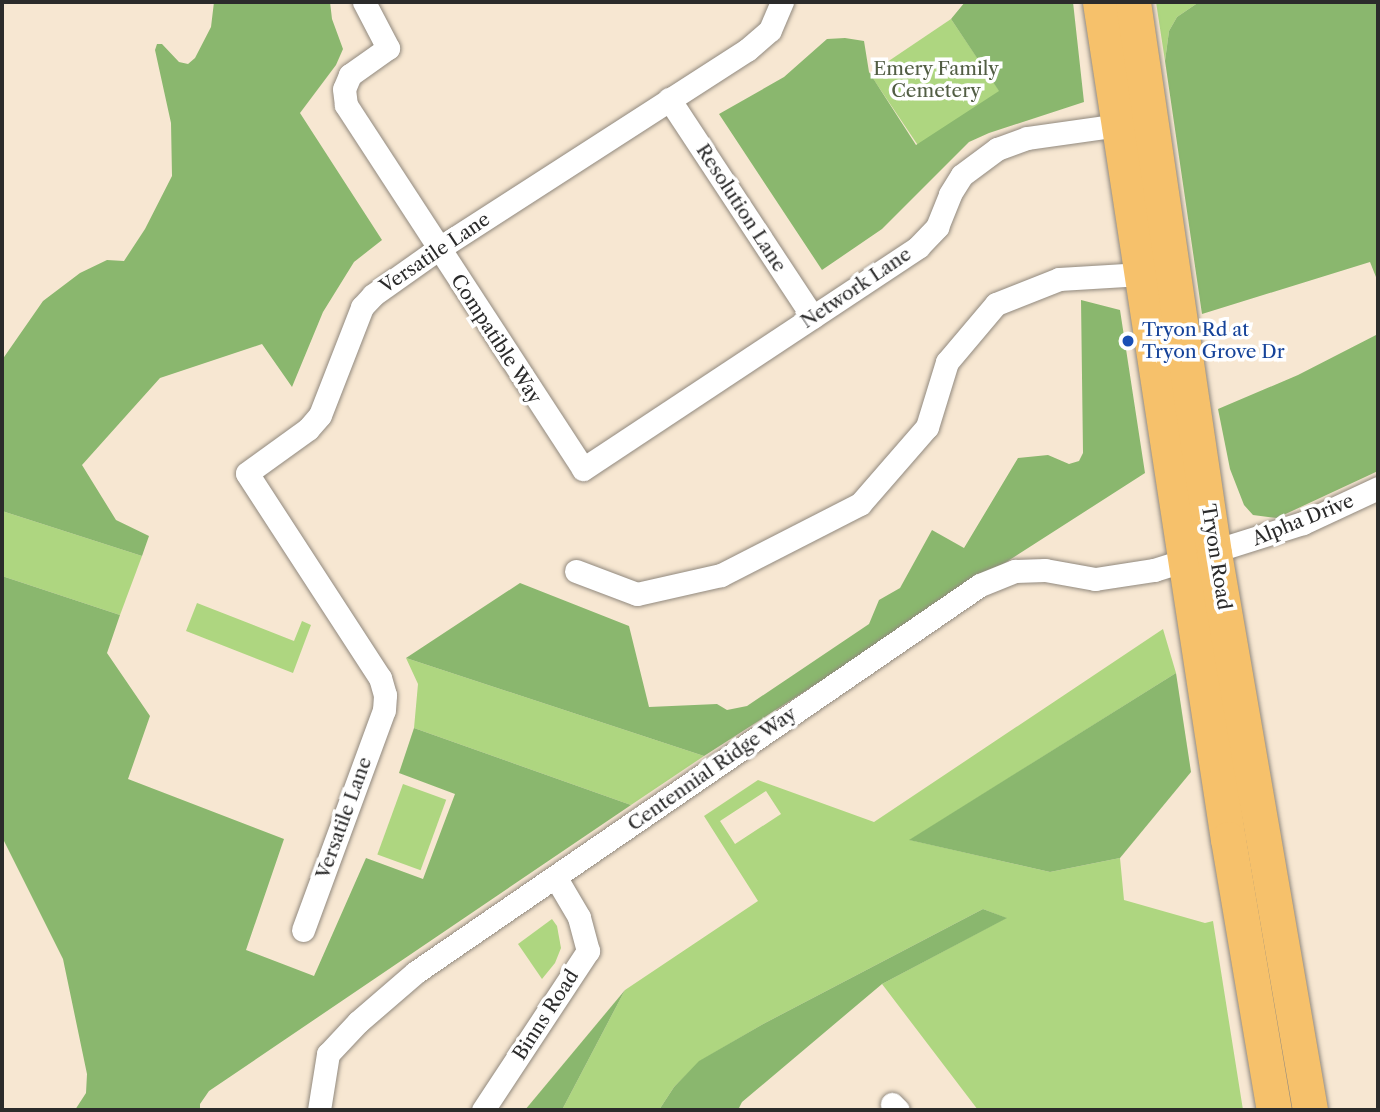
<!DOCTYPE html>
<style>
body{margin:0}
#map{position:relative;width:1380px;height:1112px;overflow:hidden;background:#f7e7d2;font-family:"Libre Caslon Text",serif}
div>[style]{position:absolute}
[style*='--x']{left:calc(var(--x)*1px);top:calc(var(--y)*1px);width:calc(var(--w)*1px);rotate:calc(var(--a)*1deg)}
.green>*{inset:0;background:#aed680;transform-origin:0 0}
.forest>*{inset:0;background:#8ab76e}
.roads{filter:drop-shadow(0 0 2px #91897e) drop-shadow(0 0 2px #91897e)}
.minor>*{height:23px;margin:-11.5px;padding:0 11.5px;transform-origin:11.5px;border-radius:11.5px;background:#fff}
.primary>*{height:35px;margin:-17.5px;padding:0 17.5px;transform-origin:17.5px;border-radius:17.5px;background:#f6c16b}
.dots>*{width:19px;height:19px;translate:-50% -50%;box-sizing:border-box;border:4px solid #fff;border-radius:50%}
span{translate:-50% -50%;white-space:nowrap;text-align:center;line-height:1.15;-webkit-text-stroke:7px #fff;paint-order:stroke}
.park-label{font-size:19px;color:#525e44}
.street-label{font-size:19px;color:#2b2b2b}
.transit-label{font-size:19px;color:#164399}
.left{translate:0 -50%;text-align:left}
.frame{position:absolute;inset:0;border:4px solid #2b2b2b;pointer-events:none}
</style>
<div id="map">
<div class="green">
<div style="clip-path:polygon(1156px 2px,1199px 2px,1177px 17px,1169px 31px,1165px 61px)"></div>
<div style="left:951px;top:19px;width:87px;height:98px;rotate:56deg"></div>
<div style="clip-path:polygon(2px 511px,142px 556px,120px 615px,2px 576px)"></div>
<div style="clip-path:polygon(197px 603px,294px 641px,302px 621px,311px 625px,293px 673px,186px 631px)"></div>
<div style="clip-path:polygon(evenodd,1163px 629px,1176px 673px,910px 840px,1050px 872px,1120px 858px,1124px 900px,1205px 923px,1213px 921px,1243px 1110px,978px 1110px,882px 984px,1006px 918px,983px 909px,765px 1023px,700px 1061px,674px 1087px,659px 1110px,562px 1110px,625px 990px,758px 901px,704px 816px,758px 780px,874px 822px,1163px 629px,766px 791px,781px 814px,735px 844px,720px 821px,766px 791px)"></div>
<div style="clip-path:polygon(406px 658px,704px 756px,631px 805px,414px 728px,418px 684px)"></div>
<div style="left:403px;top:784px;width:46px;height:75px;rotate:20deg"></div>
<div style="clip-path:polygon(552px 919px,557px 926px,561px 948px,555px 963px,542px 979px,518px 944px)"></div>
</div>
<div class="forest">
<div style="clip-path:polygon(214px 2px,330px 2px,332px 19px,343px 49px,336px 65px,300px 113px,382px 240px,354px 262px,323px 312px,292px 387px,262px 344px,160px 378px,82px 465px,116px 520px,149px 536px,142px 556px,2px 511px,2px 360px,43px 301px,80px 273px,107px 260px,124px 261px,145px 229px,172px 176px,171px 123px,155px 50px,157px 44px,162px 44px,179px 62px,188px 64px,195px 58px,211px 27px)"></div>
<div style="clip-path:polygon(965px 2px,1073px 2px,1084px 102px,989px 133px,969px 142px,882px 229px,822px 270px,719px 114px,784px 77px,827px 39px,845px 38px,864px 41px,869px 72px,916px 145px,999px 91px,951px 19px)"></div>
<div style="clip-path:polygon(1199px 2px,1378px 2px,1378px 282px,1370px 262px,1202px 314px,1165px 61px,1169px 31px,1177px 17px)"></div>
<div style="clip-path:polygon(1081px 300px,1120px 310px,1145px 473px,704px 756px,406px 658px,520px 583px,629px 626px,649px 707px,717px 704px,727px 710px,747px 706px,869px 624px,879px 600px,900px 588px,932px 530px,964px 548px,1018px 458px,1048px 455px,1069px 464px,1079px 461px,1083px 453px)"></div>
<div style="clip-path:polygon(1378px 334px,1378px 471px,1277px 518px,1253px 515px,1244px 505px,1230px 469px,1218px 409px,1298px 375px)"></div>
<div style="clip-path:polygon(2px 576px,120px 615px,107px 653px,150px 716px,128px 779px,284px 839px,246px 950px,314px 976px,366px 858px,423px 879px,455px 794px,399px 773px,414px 728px,631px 805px,209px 1091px,200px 1104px,200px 1110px,75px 1110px,86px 1093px,87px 1074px,63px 959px,2px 837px)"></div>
<div style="clip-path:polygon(1176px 673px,1191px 772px,1120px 858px,1050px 872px,909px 840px)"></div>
<div style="clip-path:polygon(983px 909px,1007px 918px,882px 984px,742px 1102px,738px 1110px,659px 1110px,674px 1087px,699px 1061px,765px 1023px)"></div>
<div style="clip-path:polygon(625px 990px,562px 1110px,525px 1110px)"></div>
</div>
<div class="roads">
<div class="minor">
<div style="--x:364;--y:2;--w:52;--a:62.4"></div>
<div style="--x:388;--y:48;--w:47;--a:144.6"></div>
<div style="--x:350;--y:75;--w:15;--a:113"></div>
<div style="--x:344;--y:89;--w:16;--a:83"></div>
<div style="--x:346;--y:105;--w:434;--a:56.9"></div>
<div style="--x:583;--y:469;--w:402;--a:-33.5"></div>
<div style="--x:918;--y:247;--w:28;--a:-46"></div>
<div style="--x:937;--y:227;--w:35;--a:-68"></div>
<div style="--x:950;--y:194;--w:22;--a:-58"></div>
<div style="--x:962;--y:175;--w:44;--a:-36.6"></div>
<div style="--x:997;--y:149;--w:32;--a:-20"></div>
<div style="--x:1027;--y:138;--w:93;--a:-8"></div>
<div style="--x:669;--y:99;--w:261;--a:56.6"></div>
<div style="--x:576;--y:571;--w:65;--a:20.7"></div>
<div style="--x:637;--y:594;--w:86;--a:-12.7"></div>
<div style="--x:721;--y:575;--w:156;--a:-27.1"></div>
<div style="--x:860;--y:504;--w:102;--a:-49"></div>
<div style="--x:927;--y:427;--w:68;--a:-72.9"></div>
<div style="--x:947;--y:362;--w:76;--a:-49.8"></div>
<div style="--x:996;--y:304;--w:68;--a:-21.6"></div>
<div style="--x:1059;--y:279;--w:83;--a:-3.4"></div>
<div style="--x:303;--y:930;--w:234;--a:-69.8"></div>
<div style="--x:384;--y:710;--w:15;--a:-86"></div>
<div style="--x:385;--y:695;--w:18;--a:-106"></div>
<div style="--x:380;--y:678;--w:244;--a:-123"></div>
<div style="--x:247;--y:473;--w:75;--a:-35.8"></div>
<div style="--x:308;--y:429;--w:18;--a:-49"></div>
<div style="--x:320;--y:415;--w:116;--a:-68.7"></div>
<div style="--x:362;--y:307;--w:16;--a:-47"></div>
<div style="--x:373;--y:295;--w:80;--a:-35.3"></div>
<div style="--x:438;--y:249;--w:368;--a:-32.8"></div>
<div style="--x:747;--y:50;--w:30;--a:-41"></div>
<div style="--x:770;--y:30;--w:30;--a:-67"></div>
<div style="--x:892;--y:1104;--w:8;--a:45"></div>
<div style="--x:319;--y:1110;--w:57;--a:-80.9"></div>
<div style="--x:328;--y:1054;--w:44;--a:-46.8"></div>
<div style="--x:358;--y:1022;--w:77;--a:-40.8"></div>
<div style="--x:416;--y:972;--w:684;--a:-34.46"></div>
<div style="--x:980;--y:585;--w:38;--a:-22"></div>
<div style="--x:1015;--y:571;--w:30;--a:-2"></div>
<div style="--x:1045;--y:570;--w:51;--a:10.2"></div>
<div style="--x:1095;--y:579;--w:60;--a:-8.7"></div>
<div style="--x:1154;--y:570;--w:156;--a:-17.5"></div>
<div style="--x:1303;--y:523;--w:83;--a:-25"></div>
<div style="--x:483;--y:1110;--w:191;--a:-56.6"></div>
<div style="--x:588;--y:951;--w:35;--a:-105"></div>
<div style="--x:579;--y:917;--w:45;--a:-120.5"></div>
</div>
<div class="primary">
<div style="--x:1100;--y:2;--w:847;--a:81.31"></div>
<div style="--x:1228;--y:839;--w:275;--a:80.4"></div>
<div style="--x:1133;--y:2;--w:557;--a:81.64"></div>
<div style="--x:1214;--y:553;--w:565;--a:80.22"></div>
</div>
</div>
<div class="dots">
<div style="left:1128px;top:341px;background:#1a4fb4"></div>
</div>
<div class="park-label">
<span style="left:936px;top:80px">Emery Family<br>Cemetery</span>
</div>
<div class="street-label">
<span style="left:741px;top:208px;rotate:57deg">Resolution Lane</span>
<span style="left:435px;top:253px;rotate:-34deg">Versatile Lane</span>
<span style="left:856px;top:288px;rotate:-34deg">Network Lane</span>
<span style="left:496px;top:339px;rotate:57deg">Compatible Way</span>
<span style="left:1303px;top:520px;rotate:-22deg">Alpha Drive</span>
<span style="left:1216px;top:557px;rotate:81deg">Tryon Road</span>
<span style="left:712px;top:769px;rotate:-35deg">Centennial Ridge Way</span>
<span style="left:344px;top:818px;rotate:-70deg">Versatile Lane</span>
<span style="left:546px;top:1015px;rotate:-57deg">Binns Road</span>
</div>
<div class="transit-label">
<span class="left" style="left:1142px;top:341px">Tryon Rd at<br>Tryon Grove Dr</span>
</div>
<div class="frame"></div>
</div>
